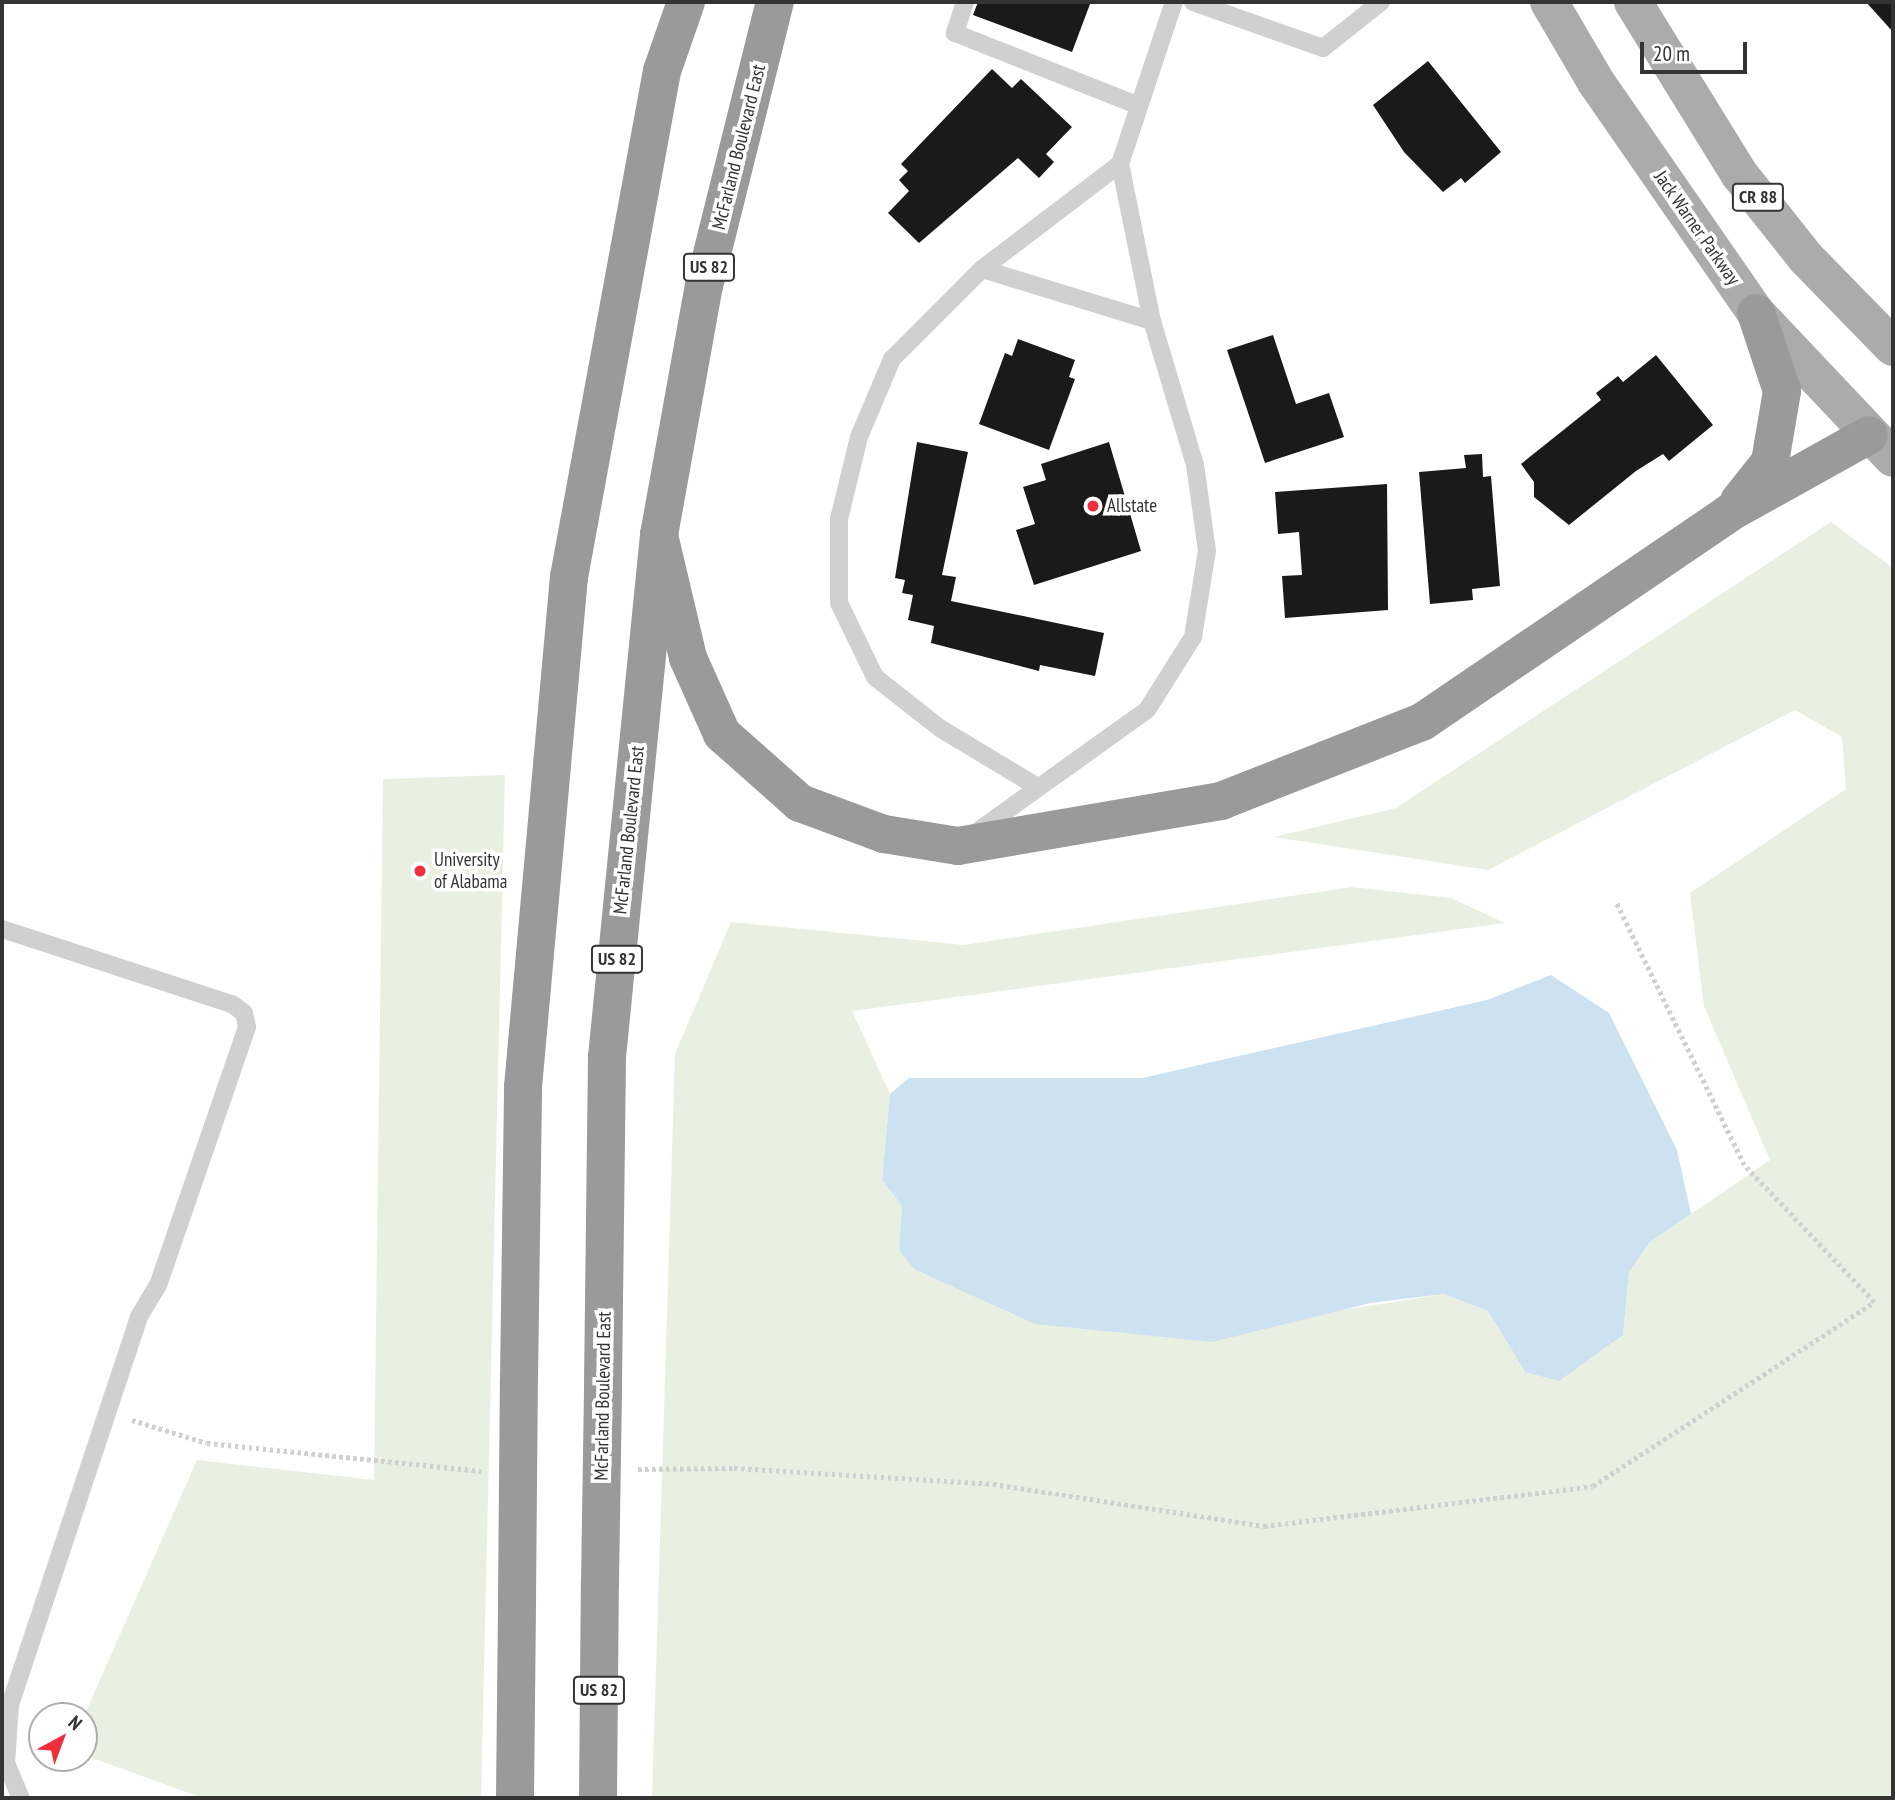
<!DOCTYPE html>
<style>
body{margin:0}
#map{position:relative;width:1895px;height:1800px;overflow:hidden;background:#fff;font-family:"PT Sans Narrow",sans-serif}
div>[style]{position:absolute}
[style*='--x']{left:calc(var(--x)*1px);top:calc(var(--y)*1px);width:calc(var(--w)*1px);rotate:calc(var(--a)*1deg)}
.green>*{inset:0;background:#e9f0e1}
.water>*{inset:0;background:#cde2f0}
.building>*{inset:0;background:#1a1a1a}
.path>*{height:4.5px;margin-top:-2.25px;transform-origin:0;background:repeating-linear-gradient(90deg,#d0d0d0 0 3.5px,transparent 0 7px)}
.lane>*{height:18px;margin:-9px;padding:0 9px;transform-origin:9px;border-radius:9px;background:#d0d0d0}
.primary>*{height:38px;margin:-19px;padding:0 19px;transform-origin:19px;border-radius:19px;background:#ababab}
.highway>*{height:38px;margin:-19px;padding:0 19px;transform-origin:19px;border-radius:19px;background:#9a9a9a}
.highway-bridge>*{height:38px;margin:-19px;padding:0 19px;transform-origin:19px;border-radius:19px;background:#9a9a9a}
.dots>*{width:19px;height:19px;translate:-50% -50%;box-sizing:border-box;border:4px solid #fff;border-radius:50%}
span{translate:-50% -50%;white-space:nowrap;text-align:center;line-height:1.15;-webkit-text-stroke:7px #fff;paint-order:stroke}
.shield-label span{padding:2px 5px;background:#fff;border:2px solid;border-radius:5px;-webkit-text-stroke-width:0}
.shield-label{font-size:18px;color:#333;font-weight:700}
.street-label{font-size:19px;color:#333}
.poi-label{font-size:19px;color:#333}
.left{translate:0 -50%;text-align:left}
.frame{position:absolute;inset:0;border:4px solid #333;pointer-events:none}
.north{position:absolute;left:28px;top:1702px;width:70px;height:70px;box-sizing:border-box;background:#fff;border:2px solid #adadad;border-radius:50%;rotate:41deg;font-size:19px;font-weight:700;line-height:28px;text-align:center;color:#333}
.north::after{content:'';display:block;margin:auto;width:24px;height:32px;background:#f02f3d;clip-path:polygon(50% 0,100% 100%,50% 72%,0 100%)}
.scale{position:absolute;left:1640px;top:42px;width:107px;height:32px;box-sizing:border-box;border:4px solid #333;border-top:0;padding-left:9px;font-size:21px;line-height:24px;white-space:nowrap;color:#333;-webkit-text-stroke:5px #fff;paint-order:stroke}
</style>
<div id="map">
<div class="green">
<div style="clip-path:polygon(1831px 522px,1893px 568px,1893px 1798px,652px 1798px,675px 1054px,731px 922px,963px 945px,1352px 887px,1451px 898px,1505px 923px,852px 1011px,890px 1094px,882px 1180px,902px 1206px,899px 1250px,1330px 1312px,1444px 1294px,1488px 1311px,1525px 1372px,1623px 1335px,1629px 1272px,1650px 1242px,1770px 1160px,1704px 1006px,1690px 893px,1846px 789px,1842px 737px,1795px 710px,1488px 870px,1274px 837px,1396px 808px)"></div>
<div style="clip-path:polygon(505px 775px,481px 1798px,203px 1798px,84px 1755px,84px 1716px,197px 1460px,374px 1480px,383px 779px)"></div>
</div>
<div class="water">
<div style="clip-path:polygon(1551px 975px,1609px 1013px,1677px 1150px,1691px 1214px,1650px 1242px,1629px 1272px,1623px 1335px,1559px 1381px,1525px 1372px,1488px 1311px,1444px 1294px,1371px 1303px,1212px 1342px,1035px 1324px,914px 1269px,899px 1250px,902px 1206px,882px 1180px,890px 1094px,909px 1078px,1142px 1078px,1487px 1000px)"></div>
</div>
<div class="building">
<div style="clip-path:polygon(978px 2px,1082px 2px,1090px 4px,1072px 52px,973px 15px)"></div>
<div style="clip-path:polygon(1866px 2px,1893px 2px,1893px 32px)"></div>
<div style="clip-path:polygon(1428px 61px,1501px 152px,1465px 183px,1461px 178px,1443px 192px,1404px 152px,1373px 105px)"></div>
<div style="clip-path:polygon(992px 69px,1012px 88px,1021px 79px,1072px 127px,1046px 154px,1054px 162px,1039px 178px,1018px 158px,919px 243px,888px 213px,909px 191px,899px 180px,908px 171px,901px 164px)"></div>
<div style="clip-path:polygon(1273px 335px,1296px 404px,1329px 393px,1344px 437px,1265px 463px,1227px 350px)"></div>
<div style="clip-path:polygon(1018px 339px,1075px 360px,1069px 377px,1075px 379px,1049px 450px,979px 424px,1005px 353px,1012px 356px)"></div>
<div style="clip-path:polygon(1656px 355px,1713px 425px,1669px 461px,1663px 454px,1636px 471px,1569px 525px,1534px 497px,1534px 482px,1521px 464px,1601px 400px,1596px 393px,1618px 376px,1623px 382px)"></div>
<div style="clip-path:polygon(917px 442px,968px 452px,942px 575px,956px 577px,951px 601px,1104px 633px,1095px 676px,1040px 665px,1039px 671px,931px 643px,934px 626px,908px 620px,913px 595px,902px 593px,905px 580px,895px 578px)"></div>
<div style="clip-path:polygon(1109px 442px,1141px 551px,1034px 585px,1016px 530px,1035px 524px,1023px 487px,1046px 480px,1041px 464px)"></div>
<div style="clip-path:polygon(1482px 454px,1483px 477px,1491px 476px,1500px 586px,1472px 589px,1473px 600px,1430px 604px,1419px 472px,1466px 468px,1464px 455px)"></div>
<div style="clip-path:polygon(1387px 484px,1388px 610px,1285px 618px,1282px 576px,1302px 575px,1299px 532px,1278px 534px,1275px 492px)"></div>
</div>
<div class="path">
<div style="--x:132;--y:1420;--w:78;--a:17"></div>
<div style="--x:207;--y:1443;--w:276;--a:5.8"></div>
<div style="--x:638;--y:1469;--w:96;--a:-0.6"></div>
<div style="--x:734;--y:1468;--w:259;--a:3.5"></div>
<div style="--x:993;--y:1484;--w:274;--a:8.8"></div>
<div style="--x:1264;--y:1526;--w:331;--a:-6.9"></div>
<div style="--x:1593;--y:1486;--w:336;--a:-33.2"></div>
<div style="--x:1874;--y:1302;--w:189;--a:-133.5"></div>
<div style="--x:1744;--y:1165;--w:292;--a:-116"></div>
</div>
<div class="lane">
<div style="--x:965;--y:2;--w:33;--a:108"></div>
<div style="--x:955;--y:33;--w:198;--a:21.6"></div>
<div style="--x:1193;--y:2;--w:138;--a:19.5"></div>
<div style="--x:1323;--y:48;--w:74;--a:-38.4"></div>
<div style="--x:982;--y:269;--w:173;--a:-37.3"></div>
<div style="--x:1036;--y:786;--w:111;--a:-149"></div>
<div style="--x:941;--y:729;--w:84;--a:-141.8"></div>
<div style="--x:875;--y:677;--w:82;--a:-115.9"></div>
<div style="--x:839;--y:603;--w:84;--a:-90"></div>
<div style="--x:839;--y:519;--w:84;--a:-76.3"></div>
<div style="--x:859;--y:437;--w:85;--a:-67.1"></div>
<div style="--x:892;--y:359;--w:127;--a:-45"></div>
<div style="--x:982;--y:269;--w:178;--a:17"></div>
<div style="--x:971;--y:836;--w:216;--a:-35.6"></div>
<div style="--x:1147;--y:710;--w:86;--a:-57.8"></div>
<div style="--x:1193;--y:637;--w:87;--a:-80.8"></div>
<div style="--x:1207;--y:551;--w:87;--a:-97.9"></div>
<div style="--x:1195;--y:465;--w:150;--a:-106.6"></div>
<div style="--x:1152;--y:321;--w:160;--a:-101.5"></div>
<div style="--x:1120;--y:164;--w:171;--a:-71.6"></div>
<div style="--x:2;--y:929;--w:242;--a:18.1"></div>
<div style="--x:232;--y:1004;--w:15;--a:37"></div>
<div style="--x:244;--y:1013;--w:14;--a:78"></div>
<div style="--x:247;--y:1027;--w:273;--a:109"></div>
<div style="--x:158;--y:1285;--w:37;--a:121"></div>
<div style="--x:139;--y:1317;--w:409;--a:108.4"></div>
<div style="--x:10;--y:1705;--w:58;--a:93.9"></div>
<div style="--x:6;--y:1763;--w:38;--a:67"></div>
</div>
<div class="primary">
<div style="--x:1549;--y:2;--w:93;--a:59.6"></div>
<div style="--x:1596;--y:82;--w:281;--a:55.3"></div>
<div style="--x:1756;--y:313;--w:199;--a:46.6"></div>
<div style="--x:1633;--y:2;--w:203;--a:58.3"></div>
<div style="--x:1740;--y:175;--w:106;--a:51.5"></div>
<div style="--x:1806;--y:258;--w:124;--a:45.7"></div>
</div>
<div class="highway">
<div style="--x:1739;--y:501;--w:50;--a:-51.5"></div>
<div style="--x:1770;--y:462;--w:72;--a:-80.4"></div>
<div style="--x:1782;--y:391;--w:82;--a:-108.4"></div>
<div style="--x:659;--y:535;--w:126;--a:76.7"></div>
<div style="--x:688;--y:658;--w:83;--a:65.9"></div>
<div style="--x:722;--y:734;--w:104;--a:41.5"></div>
<div style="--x:800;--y:803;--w:90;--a:20.3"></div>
<div style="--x:884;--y:834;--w:75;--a:9.2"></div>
<div style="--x:958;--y:846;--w:267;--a:-9.7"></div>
<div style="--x:1221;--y:801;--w:216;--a:-21.5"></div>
<div style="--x:1422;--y:722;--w:371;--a:-34.2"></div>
<div style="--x:1729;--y:513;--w:160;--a:-29.1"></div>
<div style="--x:519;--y:1379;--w:292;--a:-89.2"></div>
<div style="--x:523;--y:1087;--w:512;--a:-84.85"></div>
<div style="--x:569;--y:577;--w:514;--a:-79.59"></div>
<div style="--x:662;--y:71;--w:73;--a:-70.8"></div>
<div style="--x:603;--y:1384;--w:327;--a:-89.3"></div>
<div style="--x:607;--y:1057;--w:525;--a:-84.31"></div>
<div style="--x:659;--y:535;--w:253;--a:-79.8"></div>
<div style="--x:704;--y:286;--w:293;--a:-76"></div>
<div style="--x:515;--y:1798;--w:200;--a:-89.4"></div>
<div style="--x:598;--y:1798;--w:216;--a:-89.5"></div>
</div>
<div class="highway-bridge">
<div style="--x:600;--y:1582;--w:198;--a:-89.1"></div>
<div style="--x:517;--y:1598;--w:219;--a:-89.5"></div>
</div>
<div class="dots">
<div style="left:1093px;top:506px;background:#f02f3d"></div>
<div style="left:420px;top:871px;background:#f02f3d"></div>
</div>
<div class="shield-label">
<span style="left:1758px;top:197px">CR 88</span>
<span style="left:709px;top:267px">US 82</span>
<span style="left:617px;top:959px">US 82</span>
<span style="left:599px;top:1690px">US 82</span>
</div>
<div class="street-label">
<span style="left:739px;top:147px;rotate:-76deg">McFarland Boulevard East</span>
<span style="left:1697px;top:228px;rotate:55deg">Jack Warner Parkway</span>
<span style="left:629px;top:830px;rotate:-84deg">McFarland Boulevard East</span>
<span style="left:603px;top:1396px;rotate:-89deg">McFarland Boulevard East</span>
</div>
<div class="poi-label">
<span class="left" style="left:1107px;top:506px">Allstate</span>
<span class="left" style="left:434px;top:871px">University<br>of Alabama</span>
</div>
<div class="frame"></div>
<div class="north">N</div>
<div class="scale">20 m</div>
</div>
